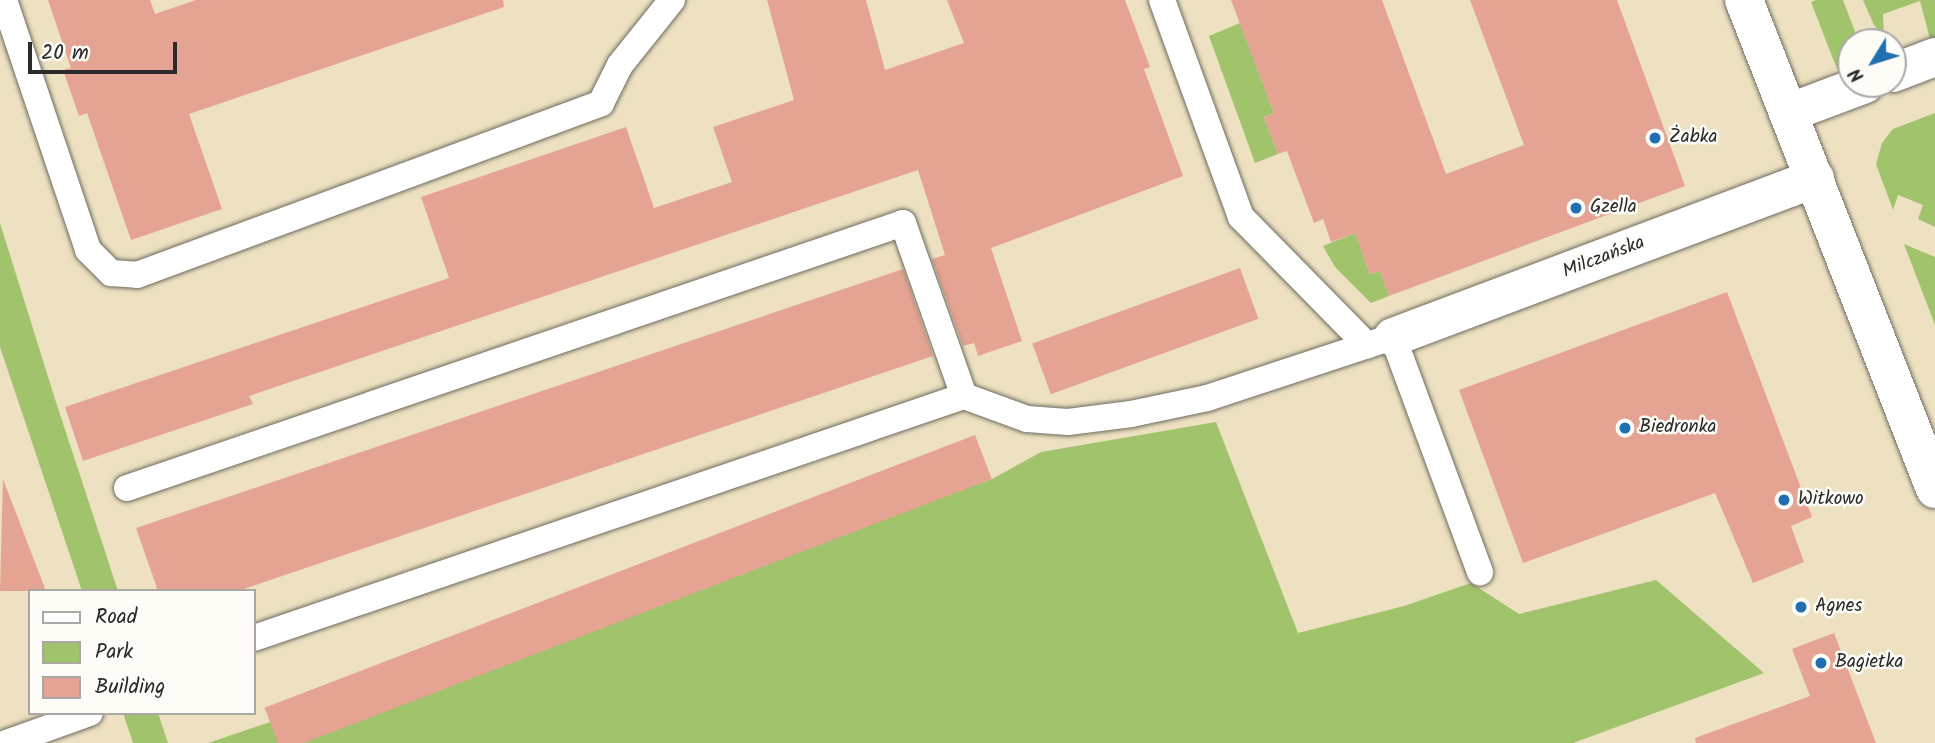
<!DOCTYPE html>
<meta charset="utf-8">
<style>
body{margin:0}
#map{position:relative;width:1935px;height:743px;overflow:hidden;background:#ede1c1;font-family:Kalam,sans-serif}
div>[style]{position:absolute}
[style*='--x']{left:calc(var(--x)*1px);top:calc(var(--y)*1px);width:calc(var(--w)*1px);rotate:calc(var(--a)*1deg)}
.green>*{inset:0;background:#a1c36c}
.building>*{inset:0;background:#e5a493;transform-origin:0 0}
.roads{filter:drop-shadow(0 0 2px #6f6b60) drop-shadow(0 0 2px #6f6b60)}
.service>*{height:26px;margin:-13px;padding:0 13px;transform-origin:13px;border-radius:13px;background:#fff}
.minor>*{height:38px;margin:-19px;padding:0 19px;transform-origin:19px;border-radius:19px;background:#fff}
.tertiary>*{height:38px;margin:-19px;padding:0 19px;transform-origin:19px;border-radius:19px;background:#fff}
.dots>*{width:19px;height:19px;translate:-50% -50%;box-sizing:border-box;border:4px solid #fdfcf7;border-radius:50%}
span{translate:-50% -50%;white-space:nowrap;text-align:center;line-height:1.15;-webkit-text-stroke:5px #fdfcf7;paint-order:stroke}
.poi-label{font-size:19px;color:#2b2b2b}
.left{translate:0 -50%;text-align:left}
.street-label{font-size:19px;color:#2b2b2b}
.legend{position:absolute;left:28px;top:589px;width:228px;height:126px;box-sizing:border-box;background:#fdfcf7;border:2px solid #a9a8a5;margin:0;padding:9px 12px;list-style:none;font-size:21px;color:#2b2b2b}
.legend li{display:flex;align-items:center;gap:14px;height:35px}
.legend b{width:35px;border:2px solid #a9a8a5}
.north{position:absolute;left:1837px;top:28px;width:70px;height:70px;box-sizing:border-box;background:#fdfcf7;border:2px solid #a9a8a5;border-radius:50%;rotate:232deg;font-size:19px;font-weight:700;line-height:28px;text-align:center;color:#2b2b2b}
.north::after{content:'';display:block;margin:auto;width:24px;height:32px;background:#1f6fb2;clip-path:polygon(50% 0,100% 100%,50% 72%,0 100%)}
.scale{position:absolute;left:28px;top:42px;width:149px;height:32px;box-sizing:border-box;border:4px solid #2b2b2b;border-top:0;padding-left:9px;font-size:21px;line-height:24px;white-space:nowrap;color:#2b2b2b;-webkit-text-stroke:5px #fdfcf7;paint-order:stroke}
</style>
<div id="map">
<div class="green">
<div style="clip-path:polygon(1816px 0,1843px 0,1856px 34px,1851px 56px,1837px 69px,1811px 2px)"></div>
<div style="clip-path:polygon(1863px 0,1935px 0,1935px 37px,1930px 39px,1920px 1px,1883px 14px,1884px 36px,1874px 25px)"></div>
<div style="clip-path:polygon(1240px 23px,1274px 113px,1264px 117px,1278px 154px,1255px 163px,1209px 36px)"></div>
<div style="clip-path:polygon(1935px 113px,1935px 227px,1918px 219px,1923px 205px,1898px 195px,1893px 210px,1876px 164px,1882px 143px,1893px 129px)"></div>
<div style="clip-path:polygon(0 223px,55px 399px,118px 591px,82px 591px,0 347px)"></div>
<div style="clip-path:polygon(1355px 233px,1370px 274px,1380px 271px,1389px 296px,1371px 303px,1335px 267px,1323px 246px)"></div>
<div style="clip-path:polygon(1904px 244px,1935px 257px,1935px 325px)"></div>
<div style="clip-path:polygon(1216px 422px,1298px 633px,1404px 606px,1471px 583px,1519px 614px,1656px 580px,1764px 673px,1573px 743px,208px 743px,992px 479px,1041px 452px)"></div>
<div style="clip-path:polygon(123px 713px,158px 713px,168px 743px,133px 743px)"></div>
</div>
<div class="building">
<div style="clip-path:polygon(48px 0,150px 0,155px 14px,196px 0,503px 0,504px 7px,189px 114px,222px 209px,131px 240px,87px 113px,79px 116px,63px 70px,71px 68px)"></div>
<div style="clip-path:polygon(767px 0,866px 0,885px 70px,964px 43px,947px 0,1125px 0,1150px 67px,1144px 69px,1183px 176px,991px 248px,1022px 341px,978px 356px,974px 343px,963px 346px,932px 259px,945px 255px,918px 170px,249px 396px,253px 404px,83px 461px,65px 407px,449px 278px,421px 197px,626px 127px,654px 208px,732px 182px,713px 127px,794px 100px)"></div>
<div style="clip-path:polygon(1231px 0,1382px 0,1446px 174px,1524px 145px,1470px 0,1617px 0,1685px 186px,1389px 296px,1380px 271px,1370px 274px,1355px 233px,1331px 242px,1323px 219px,1314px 223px,1287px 151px,1278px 154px,1264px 117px,1274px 113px)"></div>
<div style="left:1240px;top:268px;width:54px;height:221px;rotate:70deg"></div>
<div style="clip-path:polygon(903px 269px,933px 356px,238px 591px,158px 591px,136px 528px)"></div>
<div style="clip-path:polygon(1727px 292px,1812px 517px,1791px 526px,1804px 562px,1753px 583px,1715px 493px,1523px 563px,1459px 390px)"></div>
<div style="left:975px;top:435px;width:47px;height:761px;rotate:69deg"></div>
<div style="clip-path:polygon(3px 479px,46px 591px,0 591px)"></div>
<div style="clip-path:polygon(1834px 633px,1876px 743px,1696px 743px,1695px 738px,1810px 696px,1792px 649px)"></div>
</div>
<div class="roads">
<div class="service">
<div style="--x:4;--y:0;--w:264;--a:71.4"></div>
<div style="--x:88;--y:250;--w:33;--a:45"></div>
<div style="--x:111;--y:273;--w:26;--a:4"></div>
<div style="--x:137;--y:275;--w:495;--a:-20.3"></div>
<div style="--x:601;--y:103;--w:42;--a:-63.4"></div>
<div style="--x:620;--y:65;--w:83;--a:-51.3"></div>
<div style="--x:1162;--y:0;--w:231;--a:70"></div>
<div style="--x:1241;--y:217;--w:180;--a:45.5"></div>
<div style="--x:127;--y:488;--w:820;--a:-18.85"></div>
<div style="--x:903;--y:223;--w:183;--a:70.6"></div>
<div style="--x:254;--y:638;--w:750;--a:-18.82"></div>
<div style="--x:964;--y:396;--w:67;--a:20.1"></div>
<div style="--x:1027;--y:419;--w:41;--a:4.2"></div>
<div style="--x:1068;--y:422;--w:64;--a:-7.2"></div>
<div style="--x:1131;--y:414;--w:78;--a:-11.9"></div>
<div style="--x:1207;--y:398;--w:196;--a:-18.2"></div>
<div style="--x:1393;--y:337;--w:251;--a:69.7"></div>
<div style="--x:6;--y:743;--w:89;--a:-19.7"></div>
</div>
<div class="minor">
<div style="--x:1893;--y:73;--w:45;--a:-20.9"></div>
<div style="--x:1788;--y:113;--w:82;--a:-20.6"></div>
<div style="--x:1393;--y:337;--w:451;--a:-20.6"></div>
</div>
<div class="tertiary">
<div style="--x:1744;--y:0;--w:525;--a:68.66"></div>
</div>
</div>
<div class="dots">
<div style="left:1655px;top:138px;background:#1f6fb2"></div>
<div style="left:1576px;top:208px;background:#1f6fb2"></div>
<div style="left:1625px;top:428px;background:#1f6fb2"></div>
<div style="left:1784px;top:500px;background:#1f6fb2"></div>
<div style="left:1801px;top:607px;background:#1f6fb2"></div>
<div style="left:1821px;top:663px;background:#1f6fb2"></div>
</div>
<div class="poi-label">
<span class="left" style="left:1669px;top:138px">Żabka</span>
<span class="left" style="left:1590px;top:208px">Gzella</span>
<span class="left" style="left:1639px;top:428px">Biedronka</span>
<span class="left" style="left:1798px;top:500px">Witkowo</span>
<span class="left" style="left:1815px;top:607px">Agnes</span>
<span class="left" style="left:1835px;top:663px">Bagietka</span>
</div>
<div class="street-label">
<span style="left:1604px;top:258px;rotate:-21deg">Milczańska</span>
</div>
<ul class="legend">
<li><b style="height:9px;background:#fff"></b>Road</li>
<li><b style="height:19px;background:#a1c36c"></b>Park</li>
<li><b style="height:19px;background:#e5a493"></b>Building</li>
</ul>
<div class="north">N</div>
<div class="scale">20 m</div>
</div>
